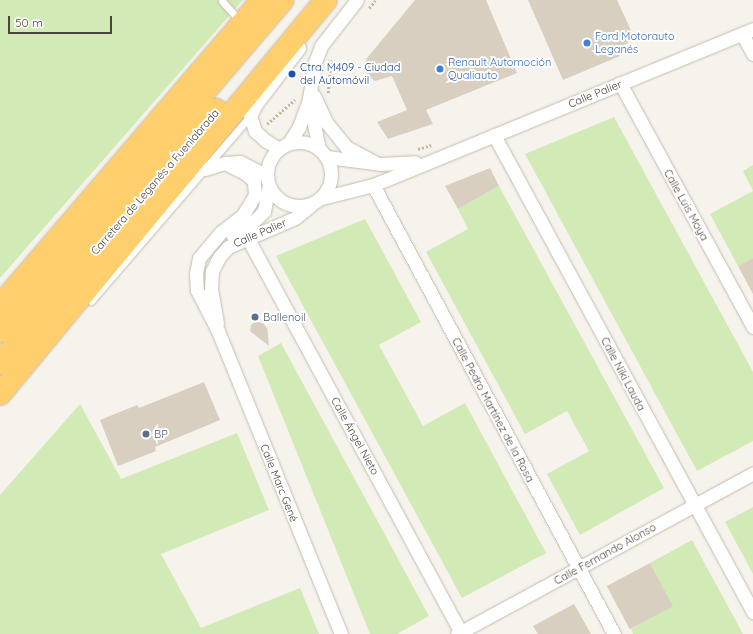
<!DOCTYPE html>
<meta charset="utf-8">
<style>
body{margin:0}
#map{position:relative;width:753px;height:634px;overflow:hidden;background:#f6f3ec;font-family:Quicksand,sans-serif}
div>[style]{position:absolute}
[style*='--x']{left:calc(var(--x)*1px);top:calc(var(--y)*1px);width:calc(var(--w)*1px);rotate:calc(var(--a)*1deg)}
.green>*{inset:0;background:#d2eab5}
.building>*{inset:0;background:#d8cfc1;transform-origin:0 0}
.path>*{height:2.5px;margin-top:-1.25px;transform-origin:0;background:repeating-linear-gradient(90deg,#c4b79f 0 2px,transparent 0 4px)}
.roads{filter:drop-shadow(0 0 1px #c2bbae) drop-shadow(0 0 1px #c2bbae)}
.lane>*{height:7px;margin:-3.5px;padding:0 3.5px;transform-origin:3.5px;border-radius:3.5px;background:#fff}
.street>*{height:13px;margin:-6.5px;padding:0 6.5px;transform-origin:6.5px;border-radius:6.5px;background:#fff}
.street>.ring{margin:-6.5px;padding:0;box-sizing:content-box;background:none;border:13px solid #fff;border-radius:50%}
.highway>*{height:22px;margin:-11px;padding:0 11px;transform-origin:11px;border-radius:11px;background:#ffcf6e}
.dots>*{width:11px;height:11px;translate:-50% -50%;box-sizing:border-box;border:2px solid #fff;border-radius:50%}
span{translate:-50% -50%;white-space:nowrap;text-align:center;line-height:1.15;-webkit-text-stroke:4px #fff;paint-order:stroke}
.shop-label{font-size:11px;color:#366cbe}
.left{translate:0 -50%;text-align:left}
.transit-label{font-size:11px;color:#164399}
.street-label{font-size:11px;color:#4b4439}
.service-label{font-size:11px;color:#4e5e75}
.scale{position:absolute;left:8px;top:16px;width:104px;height:18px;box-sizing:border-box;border:2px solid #4b4439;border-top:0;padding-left:5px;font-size:12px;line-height:14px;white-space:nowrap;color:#4b4439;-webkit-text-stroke:3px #fff;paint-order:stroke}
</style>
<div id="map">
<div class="green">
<div style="clip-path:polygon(0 0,243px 0,0 278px)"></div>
<div style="clip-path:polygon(614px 117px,753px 372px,753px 441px,697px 471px,525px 154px)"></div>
<div style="clip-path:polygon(753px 165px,753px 258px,738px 266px,710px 214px,753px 191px,743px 171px)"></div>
<div style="clip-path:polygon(499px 186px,664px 488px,580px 535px,547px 474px,589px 451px,567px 411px,525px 434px,426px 252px,468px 229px,458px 209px)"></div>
<div style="clip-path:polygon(365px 219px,421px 322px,379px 345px,423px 426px,465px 403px,546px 553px,462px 598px,276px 256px)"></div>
<div style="clip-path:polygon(281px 343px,429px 616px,397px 634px,370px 634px,258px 356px)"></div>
<div style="clip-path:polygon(80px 404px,121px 479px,237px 433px,269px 510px,161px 554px,201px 628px,300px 588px,319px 634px,0 634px,0 495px)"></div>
<div style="clip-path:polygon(753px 507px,753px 574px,725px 522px)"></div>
<div style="clip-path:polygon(692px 540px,743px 634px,633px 634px,631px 629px,672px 606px,650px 563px)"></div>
</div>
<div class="building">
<div style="clip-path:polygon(415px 0,486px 0,517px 73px,426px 110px,433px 124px,388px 139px,377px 122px,407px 110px,392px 76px,375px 81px,368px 76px,364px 66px,367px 58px)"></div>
<div style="clip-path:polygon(528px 0,617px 0,635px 39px,618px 48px,620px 56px,563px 80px)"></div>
<div style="clip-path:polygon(490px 168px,499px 186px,458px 209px,445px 186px)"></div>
<div style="clip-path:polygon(753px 258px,753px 294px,738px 266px)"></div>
<div style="clip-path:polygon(256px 321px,267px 325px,269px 346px,250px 331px,251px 325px)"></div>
<div style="clip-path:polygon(204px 382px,220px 420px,155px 447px,156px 451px,118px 466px,100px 420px,137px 405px,139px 408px)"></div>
<div style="left:650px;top:563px;width:49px;height:49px;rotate:62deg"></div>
<div style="clip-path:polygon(574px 604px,591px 634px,538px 634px,533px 626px)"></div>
</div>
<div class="path">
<div style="--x:369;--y:8;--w:11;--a:-49"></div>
<div style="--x:328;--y:93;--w:33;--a:-85"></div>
<div style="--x:267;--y:124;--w:37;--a:-41"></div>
<div style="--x:418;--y:149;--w:14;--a:-17"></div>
</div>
<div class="roads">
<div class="lane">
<div style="--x:222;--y:1;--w:27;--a:48"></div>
<div style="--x:91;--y:301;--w:244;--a:-49.3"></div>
</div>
<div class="street">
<div style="--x:742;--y:34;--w:23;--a:61"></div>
<div style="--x:620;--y:83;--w:278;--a:61.4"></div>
<div style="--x:314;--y:96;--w:29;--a:65"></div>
<div style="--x:326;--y:122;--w:32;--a:51"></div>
<div style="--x:346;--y:147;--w:32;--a:28"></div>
<div style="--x:494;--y:135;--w:543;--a:61.5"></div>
<div class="ring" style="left:267px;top:142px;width:51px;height:51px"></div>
<div style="--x:288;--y:144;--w:20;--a:-57"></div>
<div style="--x:299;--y:127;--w:30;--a:-70"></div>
<div style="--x:279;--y:149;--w:15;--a:-148"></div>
<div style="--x:266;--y:141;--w:15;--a:-138"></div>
<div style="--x:255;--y:131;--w:16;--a:-108"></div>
<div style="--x:250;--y:116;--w:13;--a:-63"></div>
<div style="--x:256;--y:104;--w:71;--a:-52.5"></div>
<div style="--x:319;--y:149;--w:51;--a:-101.3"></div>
<div style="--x:309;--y:99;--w:37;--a:-81"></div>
<div style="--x:315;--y:62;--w:17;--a:-69"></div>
<div style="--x:321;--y:46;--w:58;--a:-52"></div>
<div style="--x:327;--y:157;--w:53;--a:7.5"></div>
<div style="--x:380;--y:164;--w:35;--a:-3"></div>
<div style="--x:225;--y:163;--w:22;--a:27"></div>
<div style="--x:245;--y:173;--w:12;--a:42"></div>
<div style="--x:254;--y:181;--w:14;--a:86"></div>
<div style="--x:255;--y:195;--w:23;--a:121"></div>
<div style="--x:243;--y:215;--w:28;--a:142"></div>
<div style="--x:221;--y:232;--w:34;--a:130"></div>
<div style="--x:199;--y:258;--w:15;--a:101"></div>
<div style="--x:196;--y:273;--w:17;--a:87"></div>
<div style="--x:197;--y:290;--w:46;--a:62.9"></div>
<div style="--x:218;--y:331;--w:327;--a:67.9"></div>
<div style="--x:205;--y:169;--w:21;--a:-17"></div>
<div style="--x:225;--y:163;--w:15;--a:-4"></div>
<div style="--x:240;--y:162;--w:30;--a:27"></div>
<div style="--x:373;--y:185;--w:510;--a:61.78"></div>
<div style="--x:322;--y:198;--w:53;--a:-14.3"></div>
<div style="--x:373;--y:185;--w:411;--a:-22.3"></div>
<div style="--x:233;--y:236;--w:17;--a:-31"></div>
<div style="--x:248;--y:227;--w:23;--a:-45"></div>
<div style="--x:264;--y:211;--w:25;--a:-79"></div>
<div style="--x:247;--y:237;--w:451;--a:61.6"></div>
<div style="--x:217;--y:323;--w:34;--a:-100"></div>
<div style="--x:211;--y:290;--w:19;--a:-87"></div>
<div style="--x:212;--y:271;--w:16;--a:-63"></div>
<div style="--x:219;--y:257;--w:13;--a:-48"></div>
<div style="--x:228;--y:247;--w:73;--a:-23.4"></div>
<div style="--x:295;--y:218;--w:21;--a:-39"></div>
<div style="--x:457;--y:634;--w:337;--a:-28.5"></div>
</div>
<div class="highway">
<div style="--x:0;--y:306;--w:403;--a:-49.4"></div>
<div style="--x:0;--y:331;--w:435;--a:-49.5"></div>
<div style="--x:0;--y:363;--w:333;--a:-49.5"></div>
<div style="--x:0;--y:394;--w:511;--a:-50.4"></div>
</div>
</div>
<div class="dots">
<div style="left:587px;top:43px;background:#3f7fe0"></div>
<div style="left:440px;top:69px;background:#3f7fe0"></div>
<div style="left:292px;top:74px;background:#1a4fb4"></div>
<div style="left:255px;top:317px;background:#5c6f8a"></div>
<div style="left:146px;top:434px;background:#5c6f8a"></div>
</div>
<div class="shop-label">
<span class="left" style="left:595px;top:43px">Ford Motorauto<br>Leganés</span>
<span class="left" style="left:448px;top:69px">Renault Automoción<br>Qualiauto</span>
</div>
<div class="transit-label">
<span class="left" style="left:300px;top:74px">Ctra. M409 - Ciudad<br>del Automóvil</span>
</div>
<div class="street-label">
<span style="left:595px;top:94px;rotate:-22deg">Calle Palier</span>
<span style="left:155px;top:182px;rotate:-49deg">Carretera de Leganés a Fuenlabrada</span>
<span style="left:686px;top:205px;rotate:61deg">Calle Luis Moya</span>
<span style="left:260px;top:233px;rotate:-23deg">Calle Palier</span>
<span style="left:623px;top:374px;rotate:62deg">Calle Niki Lauda</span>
<span style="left:493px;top:410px;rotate:62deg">Calle Pedro Martínez de la Rosa</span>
<span style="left:355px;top:436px;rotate:61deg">Calle Ángel Nieto</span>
<span style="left:279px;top:483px;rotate:68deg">Calle Marc Gené</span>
<span style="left:605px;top:554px;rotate:-29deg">Calle Fernando Alonso</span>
</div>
<div class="service-label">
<span class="left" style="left:263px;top:317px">Ballenoil</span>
<span class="left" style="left:154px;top:434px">BP</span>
</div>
<div class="scale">50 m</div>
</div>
